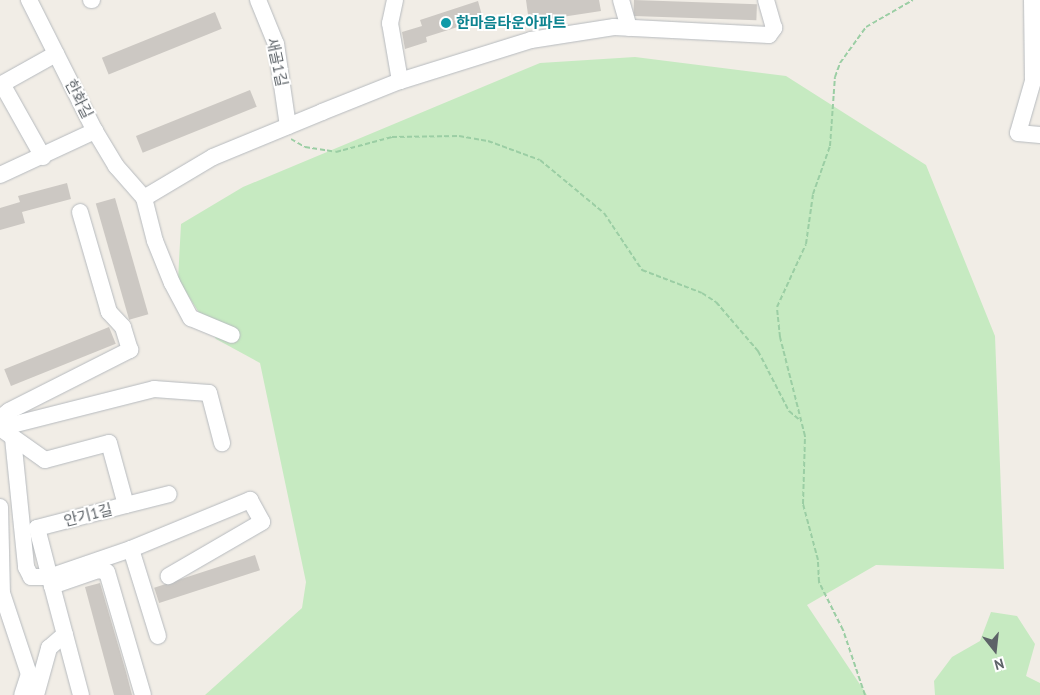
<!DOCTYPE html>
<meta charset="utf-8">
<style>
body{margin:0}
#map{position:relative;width:1040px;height:695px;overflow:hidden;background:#f1ede6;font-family:"PT Sans","Noto Sans KR",sans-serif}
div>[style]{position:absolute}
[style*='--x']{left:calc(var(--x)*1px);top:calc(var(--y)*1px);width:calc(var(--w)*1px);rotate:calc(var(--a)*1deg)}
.green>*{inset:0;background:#c6eac1}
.building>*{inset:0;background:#ccc8c3;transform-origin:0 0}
.path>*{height:2px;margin-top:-1px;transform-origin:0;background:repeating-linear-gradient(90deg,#9bcea4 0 5px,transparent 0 7.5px)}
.roads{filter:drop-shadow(0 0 1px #b6babe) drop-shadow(0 0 1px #b6babe)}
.minor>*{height:16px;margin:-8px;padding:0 8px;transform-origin:8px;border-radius:8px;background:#fff}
.dots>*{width:14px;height:14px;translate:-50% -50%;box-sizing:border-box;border:2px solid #fff;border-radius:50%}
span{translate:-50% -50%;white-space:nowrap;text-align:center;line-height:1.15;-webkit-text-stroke:4px #fff;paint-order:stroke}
.culture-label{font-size:15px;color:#0d838f;font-weight:700}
.left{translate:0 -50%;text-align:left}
.street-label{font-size:15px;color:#5d6368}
.north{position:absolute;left:970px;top:625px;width:50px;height:50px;-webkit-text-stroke:4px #fff;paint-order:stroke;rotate:164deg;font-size:14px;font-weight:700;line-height:20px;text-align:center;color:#5d6368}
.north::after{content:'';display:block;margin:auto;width:18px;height:22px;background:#5d6368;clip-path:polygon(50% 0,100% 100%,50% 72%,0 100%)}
</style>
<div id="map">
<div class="green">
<div style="clip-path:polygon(635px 57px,786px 76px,926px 165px,995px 336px,1004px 569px,876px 565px,807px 605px,867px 695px,205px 695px,302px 608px,306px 582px,260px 363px,216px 339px,178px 280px,181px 224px,243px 187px,540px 63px)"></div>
<div style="clip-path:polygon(991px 612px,1017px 616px,1035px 644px,1026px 676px,1040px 683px,1040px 695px,935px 695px,934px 681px,952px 657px,980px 641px)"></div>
</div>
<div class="building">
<div style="clip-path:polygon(526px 0,599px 0,601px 11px,529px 22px)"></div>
<div style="left:634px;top:0;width:123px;height:16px;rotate:2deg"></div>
<div style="clip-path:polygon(478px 1px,483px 19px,426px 37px,427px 42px,405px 49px,402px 32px,422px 26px,420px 20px)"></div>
<div style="left:215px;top:12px;width:18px;height:122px;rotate:68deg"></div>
<div style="left:250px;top:90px;width:18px;height:123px;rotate:68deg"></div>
<div style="clip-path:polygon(67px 183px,71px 199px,22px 212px,25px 223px,0 230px,0 208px,20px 202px,18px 196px)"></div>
<div style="left:115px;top:198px;width:121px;height:20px;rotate:74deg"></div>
<div style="left:109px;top:327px;width:18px;height:113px;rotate:68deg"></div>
<div style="left:255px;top:555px;width:16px;height:106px;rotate:72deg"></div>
<div style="clip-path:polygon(100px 583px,126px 672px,132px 695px,114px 695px,85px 587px)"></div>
</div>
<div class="path">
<div style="--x:291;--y:139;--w:16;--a:30"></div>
<div style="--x:305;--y:147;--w:31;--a:9"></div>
<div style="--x:336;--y:152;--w:58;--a:-15"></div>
<div style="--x:392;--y:137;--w:67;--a:-0.9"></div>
<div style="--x:459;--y:136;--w:29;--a:10"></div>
<div style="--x:488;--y:141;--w:55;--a:20.1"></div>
<div style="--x:540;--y:160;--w:83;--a:39.6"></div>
<div style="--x:604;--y:213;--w:69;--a:56.3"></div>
<div style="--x:642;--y:270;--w:64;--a:21"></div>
<div style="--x:702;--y:293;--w:17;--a:33"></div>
<div style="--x:716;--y:302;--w:65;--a:49.4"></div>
<div style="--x:758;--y:351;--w:68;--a:62.7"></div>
<div style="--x:789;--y:411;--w:16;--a:40"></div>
<div style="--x:865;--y:695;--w:69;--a:-108.7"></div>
<div style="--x:843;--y:630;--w:54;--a:-116.6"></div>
<div style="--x:819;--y:582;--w:22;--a:-93"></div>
<div style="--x:818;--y:560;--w:58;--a:-105"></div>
<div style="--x:803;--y:504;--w:68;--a:-88.3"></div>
<div style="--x:805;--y:436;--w:102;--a:-104.2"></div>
<div style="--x:780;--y:337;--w:30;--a:-96"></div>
<div style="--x:777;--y:307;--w:69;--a:-65.3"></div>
<div style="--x:806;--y:244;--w:50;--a:-82"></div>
<div style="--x:813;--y:194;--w:51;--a:-70.5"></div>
<div style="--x:830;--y:146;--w:69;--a:-85.9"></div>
<div style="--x:835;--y:77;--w:15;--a:-70"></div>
<div style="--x:840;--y:63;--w:44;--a:-54.2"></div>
<div style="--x:866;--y:27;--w:54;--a:-29.9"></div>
</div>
<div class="roads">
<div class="minor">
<div style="--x:29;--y:0;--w:147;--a:63.3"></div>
<div style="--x:95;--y:131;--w:41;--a:59"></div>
<div style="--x:116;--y:166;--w:43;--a:48.8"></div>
<div style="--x:144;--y:198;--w:44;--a:75.7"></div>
<div style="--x:155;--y:241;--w:45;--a:68"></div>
<div style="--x:172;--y:283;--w:40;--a:62"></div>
<div style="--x:191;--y:318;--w:44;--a:22.5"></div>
<div style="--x:91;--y:0;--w:1;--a:0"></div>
<div style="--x:258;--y:0;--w:48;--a:67.8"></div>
<div style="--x:276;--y:44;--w:83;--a:81.7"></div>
<div style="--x:395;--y:0;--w:24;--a:102"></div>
<div style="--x:390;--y:23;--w:59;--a:80.2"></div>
<div style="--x:621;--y:0;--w:29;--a:74"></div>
<div style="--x:1032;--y:0;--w:81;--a:89.3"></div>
<div style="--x:1033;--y:81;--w:54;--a:106.1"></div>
<div style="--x:1018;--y:133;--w:22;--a:5"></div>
<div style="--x:43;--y:157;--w:84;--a:-119.3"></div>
<div style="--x:2;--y:84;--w:62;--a:-29.1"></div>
<div style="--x:0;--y:175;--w:105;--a:-24.9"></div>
<div style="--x:144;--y:198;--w:80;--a:-30.7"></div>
<div style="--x:213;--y:157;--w:118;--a:-22.4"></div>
<div style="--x:322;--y:112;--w:84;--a:-21.7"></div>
<div style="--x:400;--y:81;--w:137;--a:-17.4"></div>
<div style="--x:531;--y:40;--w:84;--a:-8.9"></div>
<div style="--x:614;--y:27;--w:155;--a:3"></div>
<div style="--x:769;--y:35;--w:9;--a:-54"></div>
<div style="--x:774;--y:28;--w:29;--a:-106"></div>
<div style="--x:0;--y:418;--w:11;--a:-38"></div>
<div style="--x:9;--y:411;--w:136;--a:-26.8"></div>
<div style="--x:130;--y:350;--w:24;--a:-107"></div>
<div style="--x:123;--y:327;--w:21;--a:-133"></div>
<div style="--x:109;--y:312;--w:104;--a:-106.2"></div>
<div style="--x:0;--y:428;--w:55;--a:35.4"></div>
<div style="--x:45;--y:460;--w:66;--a:-14.9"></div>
<div style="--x:109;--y:443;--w:64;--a:74.7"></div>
<div style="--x:126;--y:505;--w:92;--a:165.5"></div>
<div style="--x:37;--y:528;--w:60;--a:75.5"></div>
<div style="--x:0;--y:428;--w:159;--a:-14.2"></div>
<div style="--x:154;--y:389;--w:55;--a:4.2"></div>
<div style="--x:209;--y:393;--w:52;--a:75.4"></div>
<div style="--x:13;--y:438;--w:130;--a:84.2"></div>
<div style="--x:26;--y:567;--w:11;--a:63"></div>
<div style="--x:31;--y:577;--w:18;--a:0"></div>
<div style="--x:49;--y:577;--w:87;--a:-18.9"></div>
<div style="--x:131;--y:549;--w:129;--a:-22.4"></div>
<div style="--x:250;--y:500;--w:25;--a:61"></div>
<div style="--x:262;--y:522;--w:108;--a:149.9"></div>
<div style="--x:126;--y:505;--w:44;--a:-14.3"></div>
<div style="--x:0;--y:507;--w:86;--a:88.7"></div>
<div style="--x:2;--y:593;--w:85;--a:71.6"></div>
<div style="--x:29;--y:674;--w:22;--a:108"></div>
<div style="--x:131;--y:549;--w:91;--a:72.8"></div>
<div style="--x:36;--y:695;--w:49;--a:-74.5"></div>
<div style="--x:49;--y:648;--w:21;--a:-41"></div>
<div style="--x:81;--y:695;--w:113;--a:-104.9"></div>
<div style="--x:52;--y:586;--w:49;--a:-19.2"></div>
<div style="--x:98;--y:570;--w:9;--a:13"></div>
<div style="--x:107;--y:572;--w:128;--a:73.7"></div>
</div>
</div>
<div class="dots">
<div style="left:446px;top:23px;background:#0f9aa8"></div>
</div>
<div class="culture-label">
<span class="left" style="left:456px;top:23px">한마음타운아파트</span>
</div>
<div class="street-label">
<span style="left:277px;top:62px;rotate:78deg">새골1길</span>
<span style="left:79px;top:99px;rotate:63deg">한화길</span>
<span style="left:88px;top:515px;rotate:-14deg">안기1길</span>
</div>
<div class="north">N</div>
</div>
